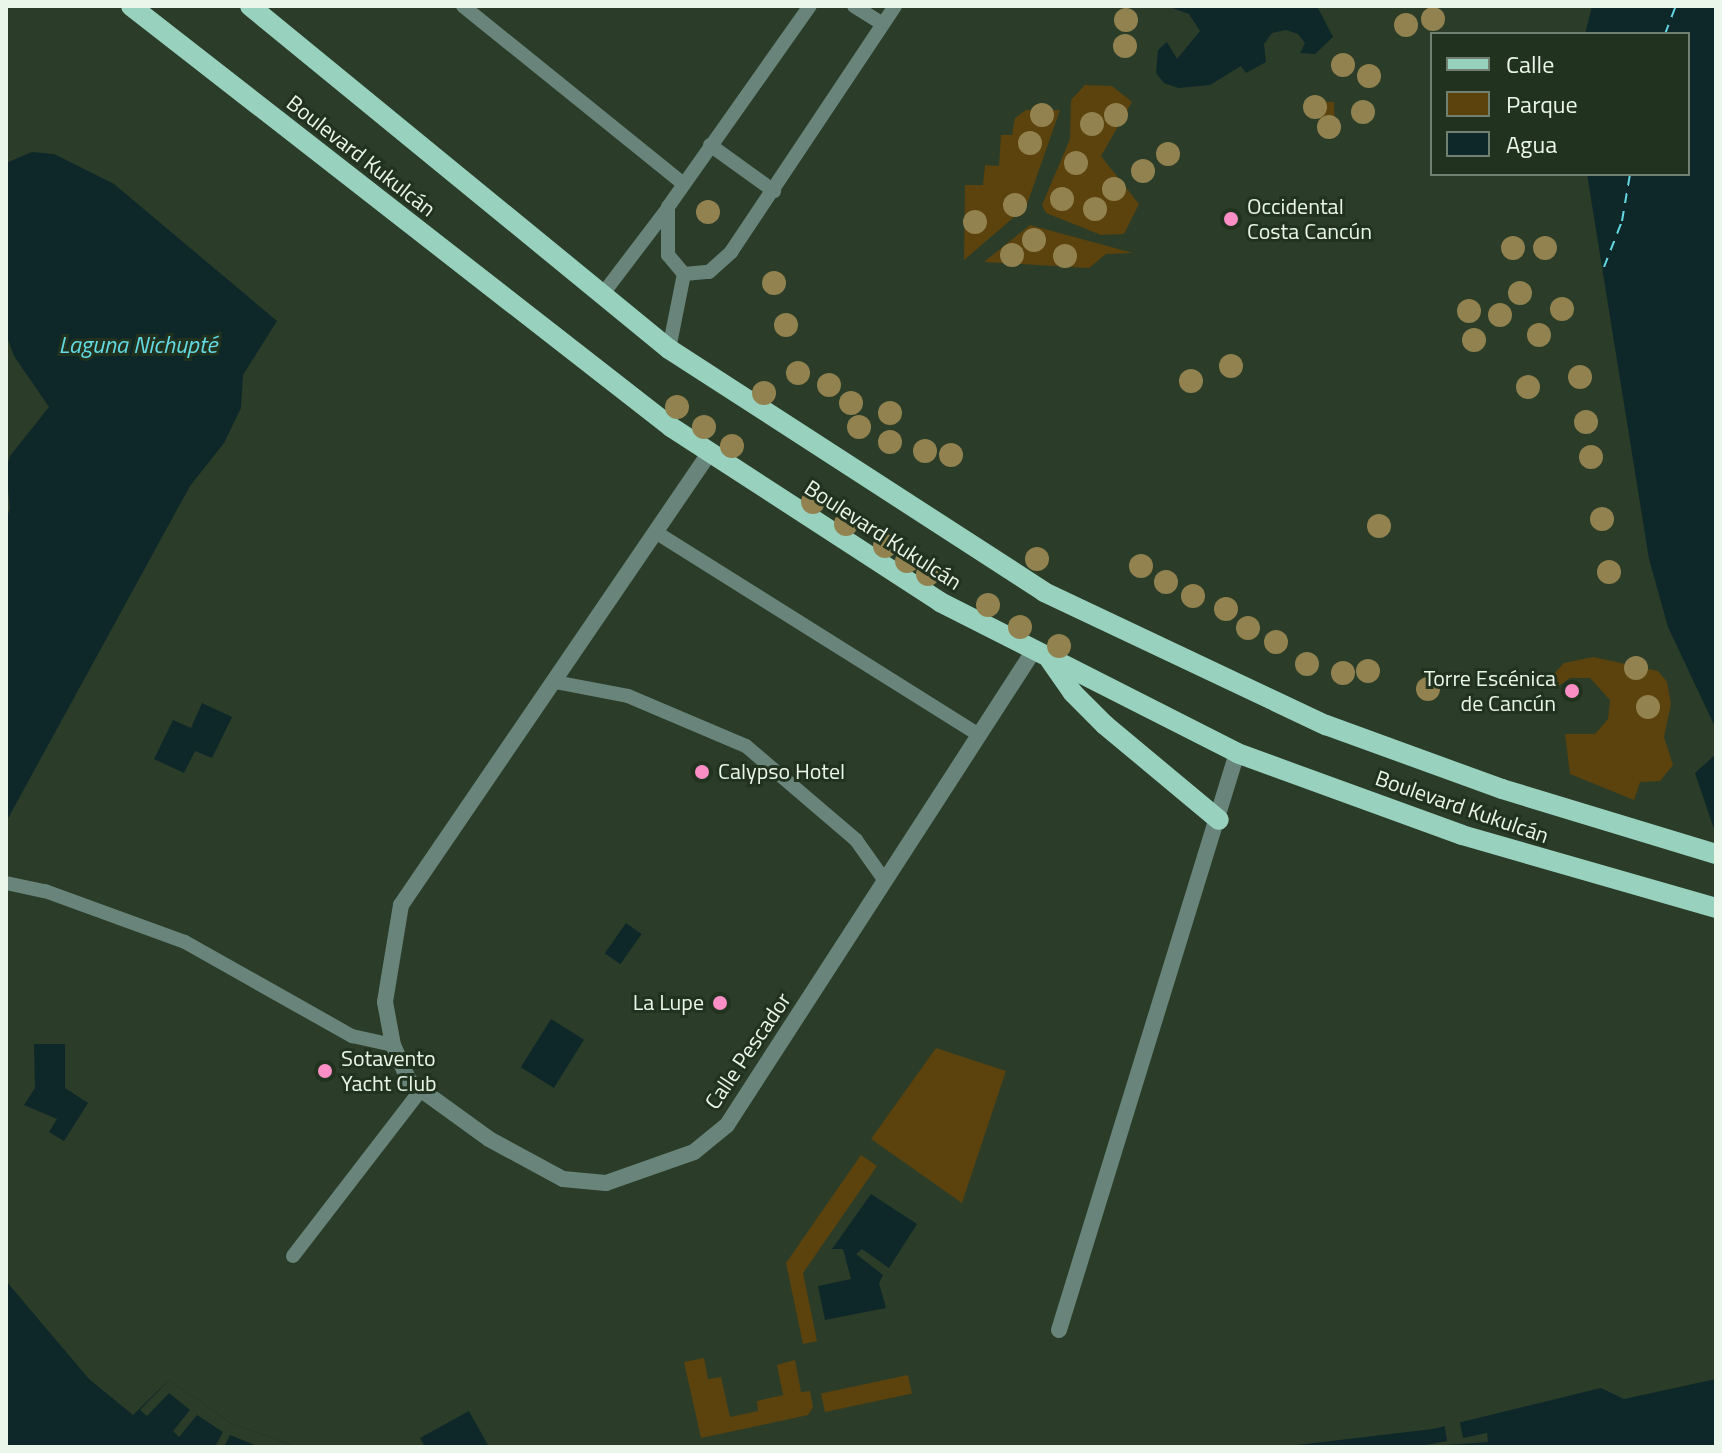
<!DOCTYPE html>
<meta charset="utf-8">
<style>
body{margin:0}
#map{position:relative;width:1722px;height:1453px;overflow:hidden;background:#2b3d29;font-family:"Titillium Web",sans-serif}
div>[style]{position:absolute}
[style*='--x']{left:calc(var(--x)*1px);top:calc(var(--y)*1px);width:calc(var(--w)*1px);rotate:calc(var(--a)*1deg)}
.green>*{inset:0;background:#5c420d;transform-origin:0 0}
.water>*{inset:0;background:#0e2729;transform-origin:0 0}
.pier>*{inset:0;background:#2b3d29}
.ferry>*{height:2px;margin-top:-1px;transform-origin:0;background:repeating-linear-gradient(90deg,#62d9e3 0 10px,transparent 0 18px)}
.service>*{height:14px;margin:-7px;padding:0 7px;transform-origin:7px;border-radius:7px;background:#69857b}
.minor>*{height:16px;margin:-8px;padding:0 8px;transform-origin:8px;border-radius:8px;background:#69857b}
.primary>*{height:20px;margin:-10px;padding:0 10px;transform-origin:10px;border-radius:10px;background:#98d2bf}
.trees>*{width:24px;height:24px;margin:-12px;border-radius:50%;background:#92824f}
.dots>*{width:22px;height:22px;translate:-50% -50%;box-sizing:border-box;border:4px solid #21321f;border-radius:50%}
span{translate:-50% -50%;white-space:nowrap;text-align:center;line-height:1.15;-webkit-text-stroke:6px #21321f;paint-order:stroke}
.street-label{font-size:22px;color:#eaf6e9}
.poi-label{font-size:22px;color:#eaf6e9}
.left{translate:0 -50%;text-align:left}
.right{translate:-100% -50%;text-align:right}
.water-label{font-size:24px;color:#62d9e3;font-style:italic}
.frame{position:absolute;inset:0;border:8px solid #eaf6e9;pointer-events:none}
.legend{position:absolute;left:1430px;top:32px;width:260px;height:144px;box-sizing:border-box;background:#21321f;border:2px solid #718070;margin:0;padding:10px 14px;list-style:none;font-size:24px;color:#eaf6e9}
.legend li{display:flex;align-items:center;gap:16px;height:40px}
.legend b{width:40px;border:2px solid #718070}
</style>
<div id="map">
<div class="green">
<div style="clip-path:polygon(1085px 85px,1112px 86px,1132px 102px,1101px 156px,1139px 204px,1124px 234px,1101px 235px,1046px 213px,1042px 205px,1070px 139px,1071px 100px)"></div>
<div style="clip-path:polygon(1305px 101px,1334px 102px,1335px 136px)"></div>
<div style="clip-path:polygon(1026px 110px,1060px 110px,1026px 207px,964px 260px,965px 185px,983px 185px,985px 165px,999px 166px,1001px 135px,1012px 135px,1015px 118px)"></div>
<div style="clip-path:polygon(1030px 225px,1133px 253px,1106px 254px,1089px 268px,984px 262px)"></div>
<div style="clip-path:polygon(1593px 657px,1658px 671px,1667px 682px,1671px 704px,1664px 737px,1673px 765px,1660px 781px,1640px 782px,1634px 800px,1570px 774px,1565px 734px,1595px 734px,1608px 719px,1610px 700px,1590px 678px,1570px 678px,1557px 687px,1554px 674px,1564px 663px)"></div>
<div style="clip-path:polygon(936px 1048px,1006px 1071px,962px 1203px,871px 1139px)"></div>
<div style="clip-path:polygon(861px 1155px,877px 1166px,803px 1273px,817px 1341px,803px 1344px,786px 1263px)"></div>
<div style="clip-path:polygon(704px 1358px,708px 1379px,721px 1377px,730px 1417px,758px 1411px,757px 1401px,783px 1395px,777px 1365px,795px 1360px,801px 1392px,810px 1391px,813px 1407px,808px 1415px,701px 1438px,684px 1362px)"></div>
<div style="left:908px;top:1375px;width:19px;height:89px;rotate:78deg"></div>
</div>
<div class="water">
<div style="clip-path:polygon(1167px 6px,1317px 6px,1333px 37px,1315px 54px,1300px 53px,1305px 43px,1298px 34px,1286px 30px,1272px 33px,1264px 44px,1266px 62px,1246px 73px,1241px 66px,1210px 85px,1178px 88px,1164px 83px,1156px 73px,1158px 50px,1167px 42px,1177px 59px,1200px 31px,1189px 14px)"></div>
<div style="clip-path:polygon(1592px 6px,1716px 6px,1716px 729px,1668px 627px,1649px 559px,1587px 174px,1688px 174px,1688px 34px,1585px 34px)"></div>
<div style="clip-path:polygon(32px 152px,54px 154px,114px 184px,277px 321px,243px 375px,241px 408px,224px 443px,190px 486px,6px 822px,6px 521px,10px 508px,6px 469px,10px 456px,49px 407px,14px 356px,6px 334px,6px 163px)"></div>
<div style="clip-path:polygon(202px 703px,232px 717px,212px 758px,195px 751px,184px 773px,154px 759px,173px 720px,191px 728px)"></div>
<div style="clip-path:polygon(1716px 754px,1716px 835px,1695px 773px)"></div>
<div style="left:626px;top:923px;width:19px;height:37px;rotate:35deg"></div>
<div style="left:551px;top:1019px;width:39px;height:57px;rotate:32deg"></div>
<div style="clip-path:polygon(34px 1044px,65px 1044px,65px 1088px,88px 1103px,64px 1141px,49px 1132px,57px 1119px,24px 1105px,35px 1088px)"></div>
<div style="clip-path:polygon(871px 1194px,917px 1224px,889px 1268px,862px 1249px,856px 1254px,883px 1275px,879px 1283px,886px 1308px,825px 1320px,818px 1286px,851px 1279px,843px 1249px,832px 1249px)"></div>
<div style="clip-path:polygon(6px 1281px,89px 1379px,133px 1415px,169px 1380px,231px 1423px,296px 1447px,6px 1447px)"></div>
<div style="clip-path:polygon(1716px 1379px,1716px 1447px,1280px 1447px,1433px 1429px,1601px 1388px,1624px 1399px)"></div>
<div style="clip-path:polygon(469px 1411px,489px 1447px,425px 1447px,420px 1438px)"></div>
</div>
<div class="pier">
<div style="clip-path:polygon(169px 1380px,231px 1423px,296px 1447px,260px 1447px,230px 1435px,224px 1447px,215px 1447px,223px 1432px,197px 1415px,179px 1437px,173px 1431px,190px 1410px,169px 1393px,147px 1416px,140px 1410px)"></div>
<div style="clip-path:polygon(1459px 1418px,1463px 1438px,1487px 1433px,1488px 1442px,1416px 1447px,1447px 1441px,1444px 1422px)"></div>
</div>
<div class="ferry">
<div style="--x:1665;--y:34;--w:30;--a:-69"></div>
<div style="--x:1604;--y:267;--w:49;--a:-68.6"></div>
<div style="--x:1622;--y:221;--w:48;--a:-80.3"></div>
</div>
<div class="service">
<div style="--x:463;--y:6;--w:282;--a:38.9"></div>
<div style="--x:854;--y:6;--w:34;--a:32"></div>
<div style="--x:710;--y:145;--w:79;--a:35.7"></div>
<div style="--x:684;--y:274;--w:25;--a:-130"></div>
<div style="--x:668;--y:255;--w:48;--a:-90"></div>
<div style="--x:668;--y:207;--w:246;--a:-54.8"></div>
<div style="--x:602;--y:295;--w:109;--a:-52.8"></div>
<div style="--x:669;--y:349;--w:76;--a:-78.7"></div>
<div style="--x:684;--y:274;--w:25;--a:-5"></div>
<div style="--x:709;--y:272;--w:30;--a:-42"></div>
<div style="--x:731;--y:252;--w:296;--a:-56.3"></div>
<div style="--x:657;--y:533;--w:380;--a:32.1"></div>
<div style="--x:555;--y:682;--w:74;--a:10.9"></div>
<div style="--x:628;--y:696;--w:128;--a:23"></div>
<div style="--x:746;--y:746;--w:145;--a:40.5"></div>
<div style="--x:856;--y:840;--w:50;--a:54.7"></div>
<div style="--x:6;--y:883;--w:40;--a:12"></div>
<div style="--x:45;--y:891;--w:149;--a:20"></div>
<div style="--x:185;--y:942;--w:192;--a:29.4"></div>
<div style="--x:352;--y:1036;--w:42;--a:12.4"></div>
<div style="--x:293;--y:1256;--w:210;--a:-52.4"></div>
</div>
<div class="minor">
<div style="--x:710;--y:452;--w:548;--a:124.3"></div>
<div style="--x:401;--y:905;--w:98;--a:99.4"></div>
<div style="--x:385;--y:1002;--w:44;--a:79.5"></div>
<div style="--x:393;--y:1045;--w:39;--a:66"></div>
<div style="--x:409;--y:1081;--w:99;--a:35.9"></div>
<div style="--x:489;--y:1139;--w:84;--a:28.4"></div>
<div style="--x:563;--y:1179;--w:43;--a:5.3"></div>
<div style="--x:606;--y:1183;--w:93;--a:-19.4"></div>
<div style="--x:694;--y:1152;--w:43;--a:-39.3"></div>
<div style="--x:727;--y:1125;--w:566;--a:-57.12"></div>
<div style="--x:1059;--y:1330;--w:604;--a:-72.86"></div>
</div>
<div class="primary">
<div style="--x:131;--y:6;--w:685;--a:37.94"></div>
<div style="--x:671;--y:427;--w:321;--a:33"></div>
<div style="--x:940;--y:602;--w:333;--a:26.9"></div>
<div style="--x:1237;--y:753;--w:239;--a:20"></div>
<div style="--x:1462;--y:835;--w:264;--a:16"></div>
<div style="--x:250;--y:6;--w:541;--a:39.3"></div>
<div style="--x:669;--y:349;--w:447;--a:32.9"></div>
<div style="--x:1044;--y:592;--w:312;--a:25.3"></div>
<div style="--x:1326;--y:725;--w:187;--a:20"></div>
<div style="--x:1502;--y:789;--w:224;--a:16.9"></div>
<div style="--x:1050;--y:660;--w:40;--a:55.1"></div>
<div style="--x:1073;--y:693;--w:45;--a:45"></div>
<div style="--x:1105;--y:725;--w:148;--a:39.8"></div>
</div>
<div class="trees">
<div style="left:1433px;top:19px"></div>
<div style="left:1126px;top:20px"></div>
<div style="left:1406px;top:25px"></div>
<div style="left:1125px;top:46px"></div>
<div style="left:1343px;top:65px"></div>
<div style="left:1369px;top:76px"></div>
<div style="left:1315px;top:107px"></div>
<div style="left:1363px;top:112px"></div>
<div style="left:1042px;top:115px"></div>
<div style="left:1116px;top:115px"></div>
<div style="left:1092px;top:124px"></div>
<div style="left:1329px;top:127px"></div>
<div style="left:1030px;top:143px"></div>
<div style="left:1168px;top:154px"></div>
<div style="left:1076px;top:163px"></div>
<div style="left:1143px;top:171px"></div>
<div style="left:1114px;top:189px"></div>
<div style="left:1062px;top:199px"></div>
<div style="left:1015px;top:205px"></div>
<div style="left:1095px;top:209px"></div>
<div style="left:708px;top:212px"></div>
<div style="left:975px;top:222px"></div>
<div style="left:1034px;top:240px"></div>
<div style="left:1513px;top:248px"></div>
<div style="left:1545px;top:248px"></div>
<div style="left:1012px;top:255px"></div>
<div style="left:1065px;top:256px"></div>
<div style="left:774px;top:283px"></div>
<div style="left:1520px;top:293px"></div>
<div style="left:1562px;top:309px"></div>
<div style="left:1469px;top:311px"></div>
<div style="left:1500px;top:315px"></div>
<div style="left:786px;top:325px"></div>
<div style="left:1539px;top:335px"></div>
<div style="left:1474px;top:340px"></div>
<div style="left:1231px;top:366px"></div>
<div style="left:798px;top:373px"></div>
<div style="left:1580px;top:377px"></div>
<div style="left:1191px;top:381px"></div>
<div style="left:829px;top:385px"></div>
<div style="left:1528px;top:387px"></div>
<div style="left:764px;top:393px"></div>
<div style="left:851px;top:403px"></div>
<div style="left:677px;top:407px"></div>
<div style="left:890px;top:413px"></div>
<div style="left:1586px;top:422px"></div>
<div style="left:704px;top:427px"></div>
<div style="left:859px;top:427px"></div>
<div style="left:890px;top:442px"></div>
<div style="left:732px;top:446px"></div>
<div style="left:925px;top:451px"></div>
<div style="left:951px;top:455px"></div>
<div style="left:1591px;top:457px"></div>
<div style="left:813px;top:502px"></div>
<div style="left:1602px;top:519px"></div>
<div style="left:846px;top:524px"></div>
<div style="left:1379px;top:526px"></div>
<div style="left:885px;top:546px"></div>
<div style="left:1037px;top:559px"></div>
<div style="left:907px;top:561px"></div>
<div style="left:1141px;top:566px"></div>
<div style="left:1609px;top:572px"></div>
<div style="left:928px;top:574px"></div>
<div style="left:1166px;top:582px"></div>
<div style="left:1193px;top:596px"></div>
<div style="left:988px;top:605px"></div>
<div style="left:1226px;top:609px"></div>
<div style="left:1020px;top:627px"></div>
<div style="left:1248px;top:628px"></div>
<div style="left:1276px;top:642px"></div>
<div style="left:1059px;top:646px"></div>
<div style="left:1307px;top:664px"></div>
<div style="left:1636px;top:668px"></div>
<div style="left:1368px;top:671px"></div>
<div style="left:1343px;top:673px"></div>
<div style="left:1428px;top:689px"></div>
<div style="left:1648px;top:707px"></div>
</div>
<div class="dots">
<div style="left:1231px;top:219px;background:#fb8fc5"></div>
<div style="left:1572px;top:691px;background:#fb8fc5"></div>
<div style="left:702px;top:772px;background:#fb8fc5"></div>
<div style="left:720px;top:1003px;background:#fb8fc5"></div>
<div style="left:325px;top:1071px;background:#fb8fc5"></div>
</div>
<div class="street-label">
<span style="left:361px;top:156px;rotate:38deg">Boulevard Kukulcán</span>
<span style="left:883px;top:535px;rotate:33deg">Boulevard Kukulcán</span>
<span style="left:1462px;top:807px;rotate:19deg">Boulevard Kukulcán</span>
<span style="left:748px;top:1051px;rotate:-56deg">Calle Pescador</span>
</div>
<div class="poi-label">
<span class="left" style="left:1247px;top:219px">Occidental<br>Costa Cancún</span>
<span class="right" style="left:1556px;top:691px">Torre Escénica<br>de Cancún</span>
<span class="left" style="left:718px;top:772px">Calypso Hotel</span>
<span class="right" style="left:704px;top:1003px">La Lupe</span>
<span class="left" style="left:341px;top:1071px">Sotavento<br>Yacht Club</span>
</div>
<div class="water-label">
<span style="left:138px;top:345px">Laguna Nichupté</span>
</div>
<div class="frame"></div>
<ul class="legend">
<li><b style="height:10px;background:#98d2bf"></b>Calle</li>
<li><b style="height:22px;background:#5c420d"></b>Parque</li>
<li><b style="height:22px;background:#0e2729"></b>Agua</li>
</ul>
</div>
